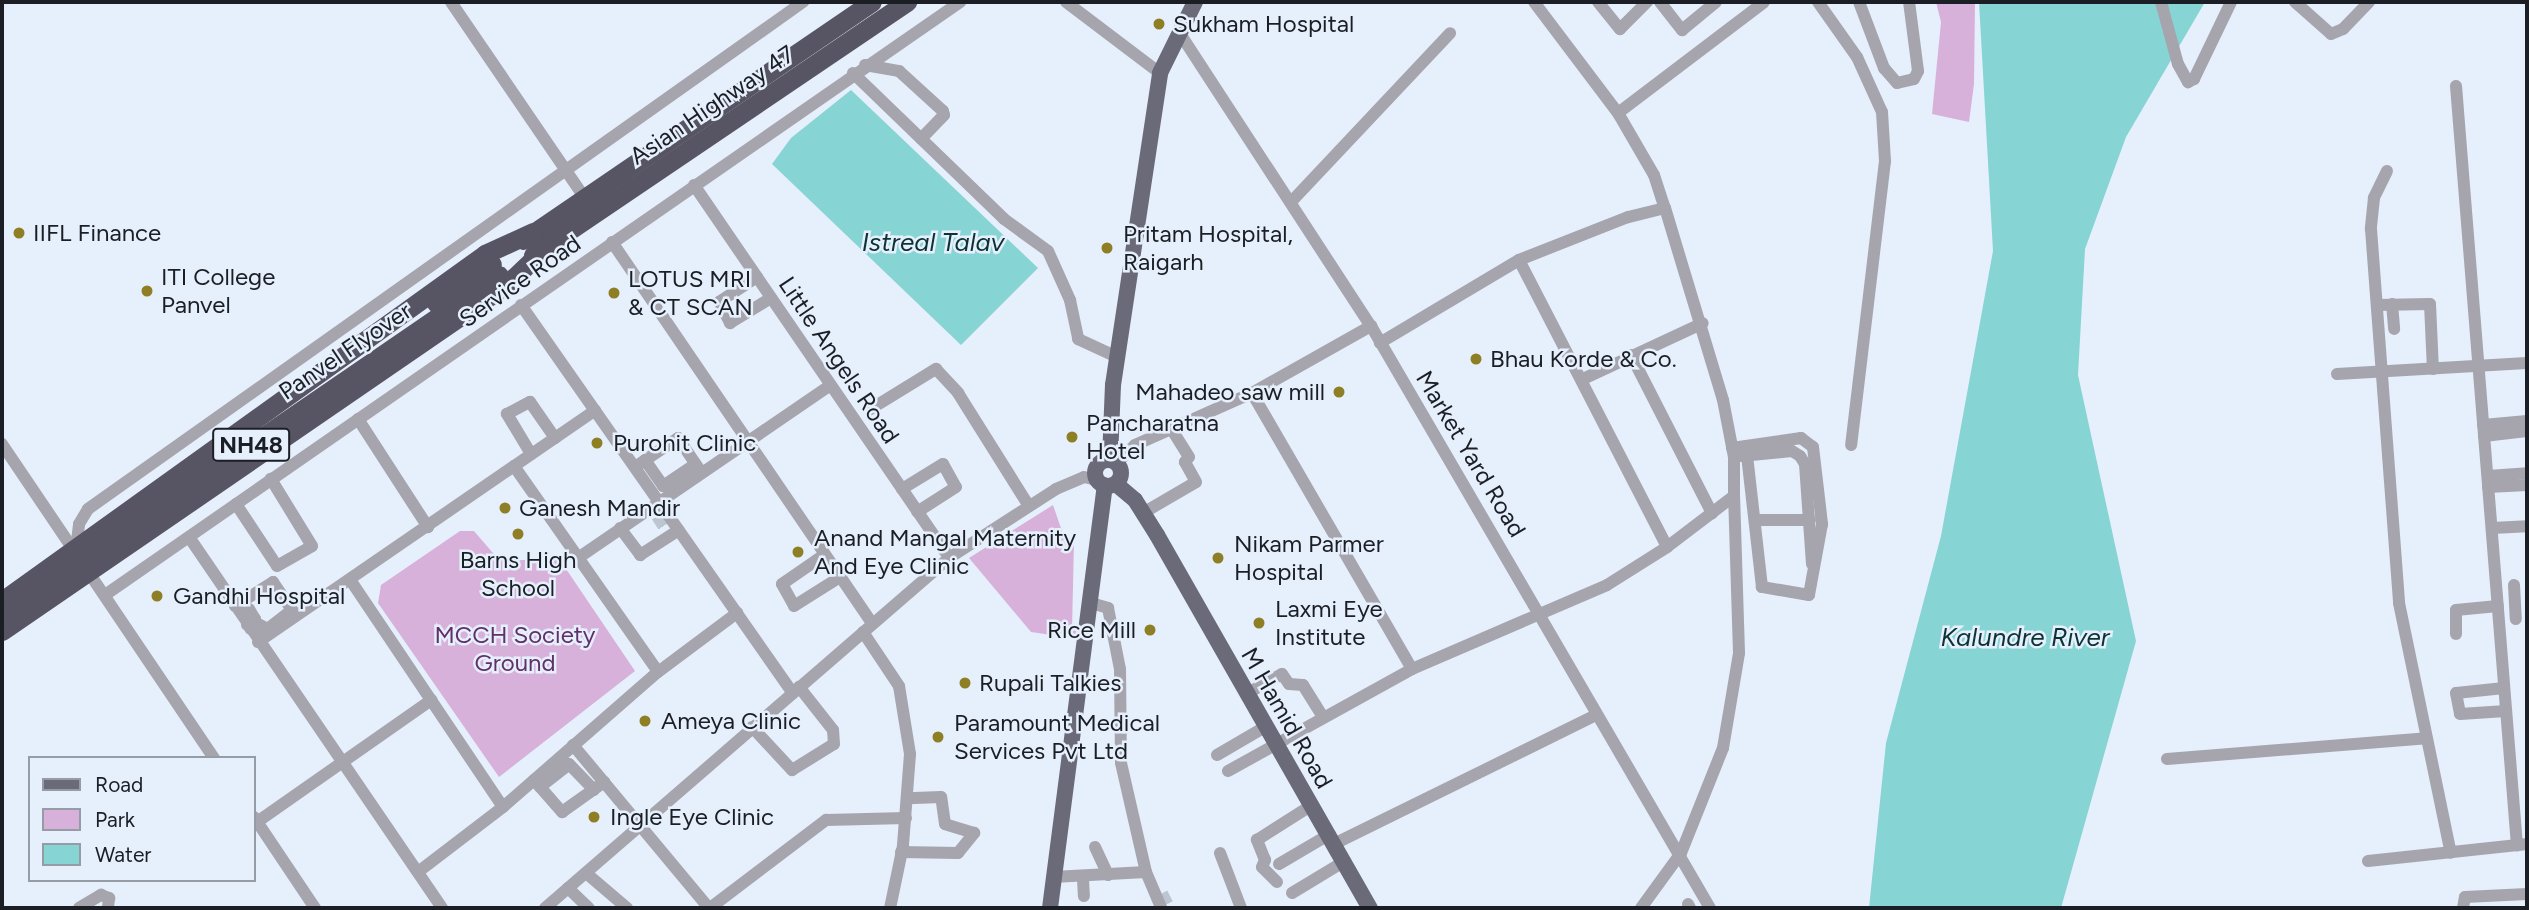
<!DOCTYPE html>
<style>
body{margin:0}
#map{position:relative;width:2529px;height:910px;overflow:hidden;background:#e6effc;font-family:Figtree,sans-serif}
div>[style]{position:absolute}
[style*='--x']{left:calc(var(--x)*1px);top:calc(var(--y)*1px);width:calc(var(--w)*1px);rotate:calc(var(--a)*1deg)}
.green>*{inset:0;background:#d7b1da}
.water>*{inset:0;background:#86d4d3}
.minor-tunnel>*{height:12px;margin-top:-6px;transform-origin:0;background:repeating-linear-gradient(90deg,#bdc5d1 0 12px,transparent 0 18px)}
.minor>*{height:12px;margin:-6px;padding:0 6px;transform-origin:6px;border-radius:6px;background:#a6a5ae}
.major>*{height:16px;margin:-8px;padding:0 8px;transform-origin:8px;border-radius:8px;background:#6b6a78}
.major>.ring{margin:-8px;padding:0;box-sizing:content-box;background:none;border:16px solid #6b6a78;border-radius:50%}
.highway>*{height:19px;margin:-9.5px;padding:0 9.5px;transform-origin:9.5px;border-radius:9.5px;background:#575464}
.highway-bridge>*{height:19px;margin:-9.5px;padding:0 9.5px;transform-origin:9.5px;border-radius:9.5px;background:#575464}
.dots>*{width:19px;height:19px;translate:-50% -50%;box-sizing:border-box;border:4px solid #e6effc;border-radius:50%}
span{translate:-50% -50%;white-space:nowrap;text-align:center;line-height:1.15;-webkit-text-stroke:5px #e6effc;paint-order:stroke}
.shield-label span{padding:2px 5px;background:#e6effc;border:2px solid;border-radius:5px;-webkit-text-stroke-width:0}
.shield-label{font-size:23px;color:#1b1f25;font-weight:700}
.poi-label{font-size:24px;color:#1b1f25}
.left{translate:0 -50%;text-align:left}
.right{translate:-100% -50%;text-align:right}
.street-label{font-size:24px;color:#1b1f25}
.park-label{font-size:24px;color:#623068}
.water-label{font-size:26px;color:#0b3333;font-style:italic}
.frame{position:absolute;inset:0;border:4px solid #1b1f25;pointer-events:none}
.legend{position:absolute;left:28px;top:756px;width:228px;height:126px;box-sizing:border-box;background:#e6effc;border:2px solid #959ca6;margin:0;padding:9px 12px;list-style:none;font-size:21px;color:#1b1f25}
.legend li{display:flex;align-items:center;gap:14px;height:35px}
.legend b{width:35px;border:2px solid #959ca6}
</style>
<div id="map">
<div class="green">
<div style="clip-path:polygon(1936px 2px,1975px 2px,1974px 84px,1969px 122px,1932px 114px,1941px 22px)"></div>
<div style="clip-path:polygon(1053px 505px,1064px 537px,1074px 541px,1072px 630px,1082px 632px,1079px 639px,1031px 632px,969px 558px)"></div>
<div style="clip-path:polygon(460px 531px,474px 531px,499px 560px,560px 560px,635px 671px,499px 777px,378px 603px,381px 585px)"></div>
</div>
<div class="water">
<div style="clip-path:polygon(1979px 2px,2205px 2px,2126px 137px,2085px 249px,2078px 375px,2136px 641px,2061px 908px,1869px 908px,1886px 743px,1941px 536px,1993px 251px)"></div>
<div style="clip-path:polygon(851px 90px,1038px 268px,961px 345px,772px 164px,791px 138px)"></div>
</div>
<div class="minor-tunnel">
<div style="--x:657;--y:516;--w:22;--a:58"></div>
<div style="--x:1162;--y:900;--w:9;--a:-27"></div>
</div>
<div class="minor">
<div style="--x:451;--y:2;--w:236;--a:55.7"></div>
<div style="--x:1066;--y:2;--w:118;--a:37.1"></div>
<div style="--x:1534;--y:2;--w:139;--a:52.9"></div>
<div style="--x:1618;--y:113;--w:72;--a:59.9"></div>
<div style="--x:1654;--y:175;--w:35;--a:72"></div>
<div style="--x:1598;--y:2;--w:35;--a:51"></div>
<div style="--x:1620;--y:29;--w:38;--a:-45"></div>
<div style="--x:1660;--y:2;--w:36;--a:52"></div>
<div style="--x:1682;--y:30;--w:44;--a:-39.5"></div>
<div style="--x:1818;--y:2;--w:67;--a:54.7"></div>
<div style="--x:1857;--y:57;--w:60;--a:65.6"></div>
<div style="--x:1882;--y:112;--w:49;--a:86.5"></div>
<div style="--x:1885;--y:161;--w:286;--a:96.8"></div>
<div style="--x:1859;--y:2;--w:71;--a:69.3"></div>
<div style="--x:1884;--y:68;--w:20;--a:49"></div>
<div style="--x:1897;--y:83;--w:17;--a:-13"></div>
<div style="--x:1914;--y:79;--w:9;--a:-63"></div>
<div style="--x:1918;--y:71;--w:70;--a:-97.4"></div>
<div style="--x:2161;--y:2;--w:64;--a:74.7"></div>
<div style="--x:2178;--y:64;--w:21;--a:61"></div>
<div style="--x:2188;--y:82;--w:7;--a:-27"></div>
<div style="--x:2194;--y:79;--w:85;--a:-64.3"></div>
<div style="--x:2295;--y:2;--w:48;--a:41.6"></div>
<div style="--x:2331;--y:34;--w:13;--a:-23"></div>
<div style="--x:2343;--y:29;--w:37;--a:-46"></div>
<div style="--x:1179;--y:32;--w:351;--a:56.9"></div>
<div style="--x:1371;--y:326;--w:674;--a:59.78"></div>
<div style="--x:865;--y:65;--w:35;--a:10"></div>
<div style="--x:899;--y:71;--w:59;--a:42.3"></div>
<div style="--x:943;--y:111;--w:4;--a:76"></div>
<div style="--x:944;--y:115;--w:33;--a:134"></div>
<div style="--x:853;--y:73;--w:210;--a:44"></div>
<div style="--x:1004;--y:219;--w:54;--a:36"></div>
<div style="--x:1048;--y:251;--w:54;--a:65.8"></div>
<div style="--x:1070;--y:300;--w:40;--a:78"></div>
<div style="--x:1078;--y:339;--w:43;--a:24.8"></div>
<div style="--x:2456;--y:86;--w:762;--a:85.41"></div>
<div style="--x:1618;--y:113;--w:183;--a:-37.2"></div>
<div style="--x:2387;--y:171;--w:30;--a:116"></div>
<div style="--x:2374;--y:198;--w:31;--a:96"></div>
<div style="--x:2371;--y:229;--w:375;--a:85.7"></div>
<div style="--x:2399;--y:603;--w:255;--a:78.3"></div>
<div style="--x:694;--y:185;--w:452;--a:55.6"></div>
<div style="--x:1291;--y:202;--w:232;--a:-46.7"></div>
<div style="--x:612;--y:242;--w:461;--a:55.7"></div>
<div style="--x:1519;--y:260;--w:323;--a:62.7"></div>
<div style="--x:757;--y:277;--w:45;--a:146.7"></div>
<div style="--x:719;--y:302;--w:24;--a:62"></div>
<div style="--x:730;--y:323;--w:48;--a:-31.4"></div>
<div style="--x:2392;--y:304;--w:25;--a:85"></div>
<div style="--x:521;--y:305;--w:474;--a:55"></div>
<div style="--x:2377;--y:305;--w:53;--a:-1.1"></div>
<div style="--x:2430;--y:304;--w:65;--a:87.4"></div>
<div style="--x:1631;--y:355;--w:178;--a:62.9"></div>
<div style="--x:2337;--y:374;--w:190;--a:-3.3"></div>
<div style="--x:1583;--y:379;--w:132;--a:-25"></div>
<div style="--x:1252;--y:393;--w:319;--a:59.9"></div>
<div style="--x:869;--y:410;--w:79;--a:-31.5"></div>
<div style="--x:936;--y:369;--w:33;--a:47"></div>
<div style="--x:958;--y:393;--w:133;--a:57.9"></div>
<div style="--x:358;--y:419;--w:129;--a:57.1"></div>
<div style="--x:2483;--y:425;--w:44;--a:-5.2"></div>
<div style="--x:2484;--y:436;--w:43;--a:-6.6"></div>
<div style="--x:2;--y:444;--w:379;--a:56"></div>
<div style="--x:1732;--y:448;--w:70;--a:-8.2"></div>
<div style="--x:1801;--y:438;--w:15;--a:37"></div>
<div style="--x:1813;--y:447;--w:78;--a:83.3"></div>
<div style="--x:1822;--y:524;--w:72;--a:100.4"></div>
<div style="--x:1809;--y:595;--w:48;--a:-170.3"></div>
<div style="--x:1762;--y:587;--w:142;--a:-96.5"></div>
<div style="--x:531;--y:454;--w:47;--a:-121"></div>
<div style="--x:507;--y:414;--w:26;--a:-28"></div>
<div style="--x:530;--y:402;--w:44;--a:55.2"></div>
<div style="--x:1741;--y:456;--w:51;--a:-5.6"></div>
<div style="--x:1792;--y:451;--w:9;--a:32"></div>
<div style="--x:1800;--y:456;--w:9;--a:58"></div>
<div style="--x:1805;--y:464;--w:100;--a:86"></div>
<div style="--x:645;--y:460;--w:32;--a:55"></div>
<div style="--x:663;--y:486;--w:34;--a:-34"></div>
<div style="--x:1117;--y:463;--w:25;--a:-45"></div>
<div style="--x:1135;--y:445;--w:128;--a:-24"></div>
<div style="--x:1252;--y:393;--w:137;--a:-29.4"></div>
<div style="--x:514;--y:466;--w:251;--a:55"></div>
<div style="--x:635;--y:467;--w:52;--a:-34"></div>
<div style="--x:678;--y:438;--w:41;--a:55.9"></div>
<div style="--x:2488;--y:476;--w:39;--a:-4"></div>
<div style="--x:2488;--y:487;--w:39;--a:-3"></div>
<div style="--x:902;--y:489;--w:48;--a:-31.4"></div>
<div style="--x:943;--y:464;--w:26;--a:61"></div>
<div style="--x:956;--y:487;--w:46;--a:147.3"></div>
<div style="--x:236;--y:504;--w:74;--a:56.5"></div>
<div style="--x:277;--y:566;--w:40;--a:-29.7"></div>
<div style="--x:312;--y:546;--w:79;--a:-121.5"></div>
<div style="--x:1143;--y:513;--w:61;--a:-30.3"></div>
<div style="--x:1196;--y:482;--w:23;--a:-119"></div>
<div style="--x:1185;--y:462;--w:6;--a:-51"></div>
<div style="--x:1189;--y:457;--w:34;--a:-122"></div>
<div style="--x:1761;--y:520;--w:49;--a:0"></div>
<div style="--x:620;--y:528;--w:34;--a:53"></div>
<div style="--x:640;--y:555;--w:46;--a:-32.7"></div>
<div style="--x:2492;--y:528;--w:35;--a:-3"></div>
<div style="--x:189;--y:537;--w:449;--a:55.7"></div>
<div style="--x:76;--y:549;--w:25;--a:-83"></div>
<div style="--x:79;--y:524;--w:17;--a:-59"></div>
<div style="--x:88;--y:509;--w:877;--a:-35.34"></div>
<div style="--x:824;--y:555;--w:51;--a:145.4"></div>
<div style="--x:782;--y:584;--w:25;--a:61"></div>
<div style="--x:794;--y:606;--w:54;--a:-32.2"></div>
<div style="--x:578;--y:558;--w:306;--a:-34.4"></div>
<div style="--x:351;--y:581;--w:272;--a:56.1"></div>
<div style="--x:2514;--y:585;--w:34;--a:87"></div>
<div style="--x:105;--y:595;--w:1041;--a:-34.74"></div>
<div style="--x:1091;--y:603;--w:18;--a:16"></div>
<div style="--x:1108;--y:608;--w:62;--a:78.9"></div>
<div style="--x:1120;--y:669;--w:94;--a:89.4"></div>
<div style="--x:1121;--y:763;--w:112;--a:77.1"></div>
<div style="--x:1146;--y:872;--w:39;--a:67"></div>
<div style="--x:235;--y:606;--w:45;--a:-32.3"></div>
<div style="--x:273;--y:582;--w:34;--a:56"></div>
<div style="--x:292;--y:610;--w:31;--a:142"></div>
<div style="--x:268;--y:629;--w:11;--a:-153"></div>
<div style="--x:258;--y:624;--w:9;--a:148"></div>
<div style="--x:247;--y:625;--w:10;--a:-37"></div>
<div style="--x:255;--y:619;--w:12;--a:-121"></div>
<div style="--x:863;--y:632;--w:65;--a:56.3"></div>
<div style="--x:899;--y:686;--w:69;--a:80.8"></div>
<div style="--x:910;--y:754;--w:92;--a:94.4"></div>
<div style="--x:903;--y:846;--w:63;--a:101.8"></div>
<div style="--x:2456;--y:634;--w:24;--a:-90"></div>
<div style="--x:2456;--y:610;--w:42;--a:-5.4"></div>
<div style="--x:258;--y:642;--w:409;--a:-34.5"></div>
<div style="--x:2504;--y:688;--w:48;--a:174.1"></div>
<div style="--x:2456;--y:693;--w:21;--a:79"></div>
<div style="--x:2460;--y:714;--w:46;--a:-3.7"></div>
<div style="--x:1246;--y:694;--w:41;--a:-29.1"></div>
<div style="--x:1282;--y:674;--w:12;--a:55"></div>
<div style="--x:1289;--y:684;--w:14;--a:4"></div>
<div style="--x:1303;--y:685;--w:38;--a:58"></div>
<div style="--x:752;--y:727;--w:59;--a:47.1"></div>
<div style="--x:792;--y:770;--w:49;--a:-31.8"></div>
<div style="--x:834;--y:744;--w:14;--a:-94"></div>
<div style="--x:833;--y:730;--w:55;--a:-128.3"></div>
<div style="--x:573;--y:745;--w:212;--a:50.2"></div>
<div style="--x:1217;--y:755;--w:56;--a:-30.3"></div>
<div style="--x:2167;--y:759;--w:260;--a:-4.6"></div>
<div style="--x:1228;--y:771;--w:210;--a:-29"></div>
<div style="--x:1412;--y:669;--w:212;--a:-23.3"></div>
<div style="--x:1607;--y:585;--w:71;--a:-32.3"></div>
<div style="--x:1667;--y:547;--w:84;--a:-37.3"></div>
<div style="--x:1734;--y:496;--w:39;--a:-90"></div>
<div style="--x:1734;--y:457;--w:58;--a:-100.9"></div>
<div style="--x:1723;--y:400;--w:201;--a:-106.8"></div>
<div style="--x:1665;--y:208;--w:38;--a:166"></div>
<div style="--x:1628;--y:217;--w:117;--a:158.5"></div>
<div style="--x:1519;--y:260;--w:162;--a:149.2"></div>
<div style="--x:534;--y:780;--w:43;--a:48.8"></div>
<div style="--x:562;--y:812;--w:52;--a:-35.5"></div>
<div style="--x:540;--y:787;--w:37;--a:-38"></div>
<div style="--x:569;--y:764;--w:36;--a:46"></div>
<div style="--x:254;--y:817;--w:110;--a:56.2"></div>
<div style="--x:257;--y:822;--w:213;--a:-35"></div>
<div style="--x:1336;--y:843;--w:290;--a:-26.2"></div>
<div style="--x:1095;--y:847;--w:31;--a:65"></div>
<div style="--x:901;--y:852;--w:57;--a:1"></div>
<div style="--x:958;--y:853;--w:26;--a:-51"></div>
<div style="--x:974;--y:833;--w:30;--a:-163"></div>
<div style="--x:945;--y:824;--w:27;--a:-98"></div>
<div style="--x:941;--y:797;--w:33;--a:178"></div>
<div style="--x:1220;--y:853;--w:59;--a:69.1"></div>
<div style="--x:2368;--y:861;--w:160;--a:-6.1"></div>
<div style="--x:1279;--y:864;--w:59;--a:-30.5"></div>
<div style="--x:418;--y:872;--w:107;--a:-37.4"></div>
<div style="--x:503;--y:807;--w:206;--a:-41.1"></div>
<div style="--x:658;--y:672;--w:99;--a:-36.8"></div>
<div style="--x:586;--y:873;--w:54;--a:40.5"></div>
<div style="--x:1053;--y:877;--w:93;--a:-3.1"></div>
<div style="--x:1083;--y:879;--w:17;--a:87"></div>
<div style="--x:1277;--y:882;--w:21;--a:-135"></div>
<div style="--x:1262;--y:867;--w:8;--a:-67"></div>
<div style="--x:1265;--y:860;--w:22;--a:-112"></div>
<div style="--x:1257;--y:840;--w:65;--a:-32.5"></div>
<div style="--x:568;--y:888;--w:29;--a:44"></div>
<div style="--x:1292;--y:893;--w:62;--a:-31.1"></div>
<div style="--x:1688;--y:904;--w:4;--a:63"></div>
<div style="--x:79;--y:908;--w:26;--a:-31"></div>
<div style="--x:101;--y:895;--w:9;--a:21"></div>
<div style="--x:109;--y:898;--w:10;--a:96"></div>
<div style="--x:545;--y:908;--w:535;--a:-40.9"></div>
<div style="--x:949;--y:558;--w:127;--a:-32.8"></div>
<div style="--x:1056;--y:489;--w:30;--a:-23"></div>
<div style="--x:1084;--y:477;--w:13;--a:13"></div>
<div style="--x:710;--y:908;--w:146;--a:-37.2"></div>
<div style="--x:826;--y:820;--w:80;--a:-1.4"></div>
<div style="--x:1641;--y:908;--w:68;--a:-54"></div>
<div style="--x:1681;--y:853;--w:113;--a:-68.2"></div>
<div style="--x:1723;--y:748;--w:96;--a:-80.4"></div>
<div style="--x:1739;--y:653;--w:157;--a:-91.8"></div>
<div style="--x:2463;--y:908;--w:11;--a:-80"></div>
<div style="--x:2465;--y:897;--w:62;--a:-2.8"></div>
</div>
<div class="major">
<div style="--x:1110;--y:459;--w:74;--a:-87.7"></div>
<div style="--x:1113;--y:385;--w:316;--a:-81.4"></div>
<div style="--x:1160;--y:73;--w:79;--a:-63.8"></div>
<div class="ring" style="left:1095px;top:460px;width:10px;height:10px"></div>
<div style="--x:1116;--y:484;--w:25;--a:40"></div>
<div style="--x:1135;--y:500;--w:41;--a:57.8"></div>
<div style="--x:1157;--y:535;--w:430;--a:60.3"></div>
<div style="--x:1050;--y:908;--w:426;--a:-82.6"></div>
</div>
<div class="highway">
<div style="--x:523;--y:240;--w:422;--a:-34.3"></div>
<div style="--x:533;--y:255;--w:452;--a:-34.1"></div>
<div style="--x:2;--y:601;--w:595;--a:-35.69"></div>
<div style="--x:485;--y:254;--w:53;--a:-24.6"></div>
<div style="--x:2;--y:631;--w:611;--a:-34.47"></div>
<div style="--x:506;--y:285;--w:54;--a:-43.5"></div>
</div>
<div class="highway-bridge">
<div style="--x:436;--y:303;--w:68;--a:-34.9"></div>
<div style="--x:2;--y:615;--w:602;--a:-34.38"></div>
</div>
<div class="dots">
<div style="left:1159px;top:24px;background:#8e7e24"></div>
<div style="left:19px;top:233px;background:#8e7e24"></div>
<div style="left:1107px;top:248px;background:#8e7e24"></div>
<div style="left:147px;top:291px;background:#8e7e24"></div>
<div style="left:614px;top:293px;background:#8e7e24"></div>
<div style="left:1476px;top:359px;background:#8e7e24"></div>
<div style="left:1339px;top:392px;background:#8e7e24"></div>
<div style="left:1072px;top:437px;background:#8e7e24"></div>
<div style="left:597px;top:443px;background:#8e7e24"></div>
<div style="left:505px;top:508px;background:#8e7e24"></div>
<div style="left:518px;top:534px;background:#8e7e24"></div>
<div style="left:798px;top:552px;background:#8e7e24"></div>
<div style="left:1218px;top:558px;background:#8e7e24"></div>
<div style="left:157px;top:596px;background:#8e7e24"></div>
<div style="left:1259px;top:623px;background:#8e7e24"></div>
<div style="left:1150px;top:630px;background:#8e7e24"></div>
<div style="left:965px;top:683px;background:#8e7e24"></div>
<div style="left:645px;top:721px;background:#8e7e24"></div>
<div style="left:938px;top:737px;background:#8e7e24"></div>
<div style="left:594px;top:817px;background:#8e7e24"></div>
</div>
<div class="shield-label">
<span style="left:251px;top:445px">NH48</span>
</div>
<div class="poi-label">
<span class="left" style="left:1173px;top:24px">Sukham Hospital</span>
<span class="left" style="left:33px;top:233px">IIFL Finance</span>
<span class="left" style="left:1123px;top:248px">Pritam Hospital,<br>Raigarh</span>
<span class="left" style="left:161px;top:291px">ITI College<br>Panvel</span>
<span class="left" style="left:628px;top:293px">LOTUS MRI<br>&amp; CT SCAN</span>
<span class="left" style="left:1490px;top:359px">Bhau Korde &amp; Co.</span>
<span class="right" style="left:1325px;top:392px">Mahadeo saw mill</span>
<span class="left" style="left:1086px;top:437px">Pancharatna<br>Hotel</span>
<span class="left" style="left:613px;top:443px">Purohit Clinic</span>
<span class="left" style="left:519px;top:508px">Ganesh Mandir</span>
<span class="left" style="left:814px;top:552px">Anand Mangal Maternity<br>And Eye Clinic</span>
<span class="left" style="left:1234px;top:558px">Nikam Parmer<br>Hospital</span>
<span style="left:518px;top:574px">Barns High<br>School</span>
<span class="left" style="left:173px;top:596px">Gandhi Hospital</span>
<span class="left" style="left:1275px;top:623px">Laxmi Eye<br>Institute</span>
<span class="right" style="left:1136px;top:630px">Rice Mill</span>
<span class="left" style="left:979px;top:683px">Rupali Talkies</span>
<span class="left" style="left:661px;top:721px">Ameya Clinic</span>
<span class="left" style="left:954px;top:737px">Paramount Medical<br>Services Pvt Ltd</span>
<span class="left" style="left:610px;top:817px">Ingle Eye Clinic</span>
</div>
<div class="street-label">
<span style="left:712px;top:105px;rotate:-34deg">Asian Highway 47</span>
<span style="left:520px;top:281px;rotate:-35deg">Service Road</span>
<span style="left:345px;top:351px;rotate:-34deg">Panvel Flyover</span>
<span style="left:839px;top:360px;rotate:56deg">Little Angels Road</span>
<span style="left:1471px;top:454px;rotate:59deg">Market Yard Road</span>
<span style="left:1287px;top:718px;rotate:60deg">M Hamid Road</span>
</div>
<div class="park-label">
<span style="left:515px;top:649px">MCCH Society<br>Ground</span>
</div>
<div class="water-label">
<span style="left:933px;top:243px">Istreal Talav</span>
<span style="left:2025px;top:638px">Kalundre River</span>
</div>
<div class="frame"></div>
<ul class="legend">
<li><b style="height:9px;background:#6b6a78"></b>Road</li>
<li><b style="height:19px;background:#d7b1da"></b>Park</li>
<li><b style="height:19px;background:#86d4d3"></b>Water</li>
</ul>
</div>
